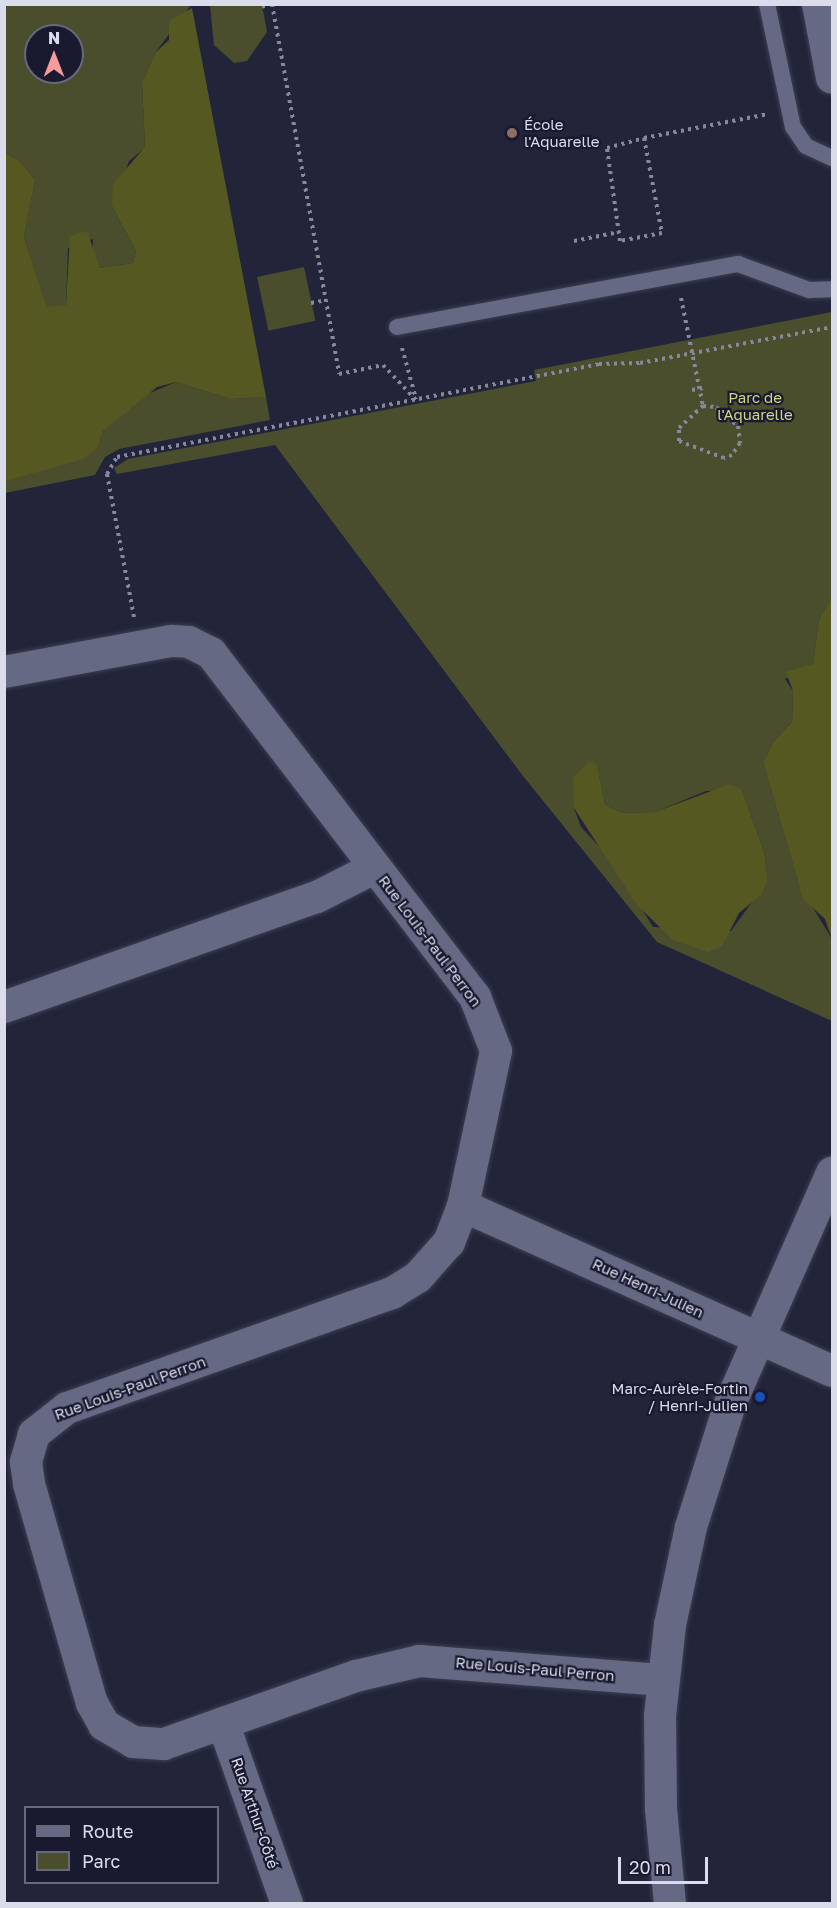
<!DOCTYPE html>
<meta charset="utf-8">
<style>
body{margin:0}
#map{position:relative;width:837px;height:1908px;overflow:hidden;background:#22243a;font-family:"Golos Text",sans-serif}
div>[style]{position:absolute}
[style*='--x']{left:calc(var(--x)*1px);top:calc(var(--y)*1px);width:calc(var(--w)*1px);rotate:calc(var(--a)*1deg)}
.green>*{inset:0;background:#4b4e2d;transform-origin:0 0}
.forest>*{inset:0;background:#555921}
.path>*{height:4px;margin-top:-2px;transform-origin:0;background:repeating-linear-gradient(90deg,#86889b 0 3px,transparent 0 7.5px)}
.roads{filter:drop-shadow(0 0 2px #3d3e51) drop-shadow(0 0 2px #3d3e51)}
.lane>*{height:16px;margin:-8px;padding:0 8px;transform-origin:8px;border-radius:8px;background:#666983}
.street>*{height:32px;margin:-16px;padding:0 16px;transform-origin:16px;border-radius:16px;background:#666983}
.dots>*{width:16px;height:16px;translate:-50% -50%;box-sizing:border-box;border:3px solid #191a30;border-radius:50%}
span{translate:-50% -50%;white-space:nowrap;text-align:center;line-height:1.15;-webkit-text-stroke:4.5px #191a30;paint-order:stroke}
.poi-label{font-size:15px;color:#dadcec}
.left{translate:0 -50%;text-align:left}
.right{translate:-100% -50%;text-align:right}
.park-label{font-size:15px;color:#cfd681}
.street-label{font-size:15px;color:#dadcec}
.frame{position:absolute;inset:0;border:6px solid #dadcec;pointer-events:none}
.legend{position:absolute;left:24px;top:1806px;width:195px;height:78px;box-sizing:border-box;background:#191a30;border:2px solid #66687b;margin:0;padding:8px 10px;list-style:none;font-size:18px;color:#dadcec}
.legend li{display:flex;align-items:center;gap:12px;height:30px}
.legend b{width:30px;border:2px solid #66687b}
.north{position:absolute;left:24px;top:24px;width:60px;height:60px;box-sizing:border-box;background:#191a30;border:2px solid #66687b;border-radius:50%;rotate:0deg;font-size:16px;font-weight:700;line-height:24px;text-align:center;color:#dadcec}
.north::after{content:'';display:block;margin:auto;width:21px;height:27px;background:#f59b99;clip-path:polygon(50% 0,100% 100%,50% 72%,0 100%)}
.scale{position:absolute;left:618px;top:1857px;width:90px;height:27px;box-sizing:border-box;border:3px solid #dadcec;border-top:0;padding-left:8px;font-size:18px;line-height:21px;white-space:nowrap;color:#dadcec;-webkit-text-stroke:4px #191a30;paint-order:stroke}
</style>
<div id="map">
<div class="green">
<div style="clip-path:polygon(evenodd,4px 5px,191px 5px,155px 53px,142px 83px,145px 148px,129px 161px,112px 206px,136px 251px,133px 263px,100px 268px,92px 255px,93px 239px,68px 248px,66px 305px,47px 308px,24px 237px,35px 180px,20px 161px,5px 153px,4px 5px,36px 36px,72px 36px,72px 72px,36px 72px,36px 36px)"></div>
<div style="clip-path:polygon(210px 5px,262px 5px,267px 32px,247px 61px,234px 63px,214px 45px)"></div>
<div style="left:304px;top:267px;width:55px;height:48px;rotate:78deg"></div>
<div style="clip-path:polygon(evenodd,832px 312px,832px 597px,819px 619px,813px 664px,785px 679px,793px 691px,792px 722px,773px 742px,763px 762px,799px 885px,832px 939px,832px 1021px,657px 942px,523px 776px,275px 445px,117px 474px,114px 468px,128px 459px,536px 381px,534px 370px,832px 312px,597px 765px,605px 804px,621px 813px,655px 812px,706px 791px,742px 790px,764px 852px,768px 880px,731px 931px,653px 927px,610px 858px,581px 827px,574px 808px,597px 765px)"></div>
<div style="clip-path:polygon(176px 382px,231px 399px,266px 397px,270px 420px,119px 449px,105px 457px,95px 475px,5px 493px,4px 481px,98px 448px,103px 431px,140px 397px)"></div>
</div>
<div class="forest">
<div style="clip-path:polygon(192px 8px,266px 397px,231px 399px,176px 382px,157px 387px,103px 431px,98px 448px,83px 459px,5px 481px,5px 153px,20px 161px,35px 180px,24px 237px,47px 307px,66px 305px,70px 236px,87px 231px,100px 268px,133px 263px,136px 251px,112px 206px,113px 184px,145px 147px,142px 83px,155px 53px,169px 40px,169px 21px)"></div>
<div style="clip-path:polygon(832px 597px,832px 939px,825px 919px,803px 899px,763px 762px,773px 742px,792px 722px,793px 691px,786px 672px,813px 664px,819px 619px)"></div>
<div style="clip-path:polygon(590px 761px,597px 765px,605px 804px,621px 813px,655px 812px,730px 784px,742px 790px,764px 852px,768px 880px,761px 895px,739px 913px,722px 946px,708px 952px,673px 940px,637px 905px,574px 808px,573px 777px)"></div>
</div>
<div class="path">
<div style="--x:272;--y:4;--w:376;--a:79.7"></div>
<div style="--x:339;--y:374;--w:45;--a:-11.6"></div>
<div style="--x:383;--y:365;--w:48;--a:46.7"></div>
<div style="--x:262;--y:7;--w:9;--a:-21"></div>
<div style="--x:644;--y:138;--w:97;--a:79.3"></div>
<div style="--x:662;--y:233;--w:43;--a:169.2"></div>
<div style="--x:620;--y:241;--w:94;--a:-98"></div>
<div style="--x:607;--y:148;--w:38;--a:-15"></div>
<div style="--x:644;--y:138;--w:127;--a:-10.9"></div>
<div style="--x:574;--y:241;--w:46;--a:-11.3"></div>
<div style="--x:681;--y:298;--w:110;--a:78.5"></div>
<div style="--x:311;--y:303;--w:15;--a:-11"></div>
<div style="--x:402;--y:348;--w:53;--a:74.6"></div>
<div style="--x:692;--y:390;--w:11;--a:-10"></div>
<div style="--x:703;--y:406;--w:13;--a:4"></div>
<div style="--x:716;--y:407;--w:29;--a:41"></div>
<div style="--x:738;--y:426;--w:17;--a:83"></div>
<div style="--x:740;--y:443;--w:14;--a:124"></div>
<div style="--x:732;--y:455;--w:9;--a:159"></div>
<div style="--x:724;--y:458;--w:48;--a:-159.3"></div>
<div style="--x:679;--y:441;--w:13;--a:-90"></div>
<div style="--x:679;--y:428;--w:33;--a:-43"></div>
<div style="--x:134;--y:617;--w:146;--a:-100.7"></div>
<div style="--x:107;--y:474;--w:20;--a:-60"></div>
<div style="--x:117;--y:457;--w:491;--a:-10.9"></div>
<div style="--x:599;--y:364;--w:41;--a:-1.4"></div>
<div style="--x:640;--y:363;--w:195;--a:-10.6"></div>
</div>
<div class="roads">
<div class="lane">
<div style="--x:767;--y:4;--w:126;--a:78.1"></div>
<div style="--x:793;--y:127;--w:23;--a:56"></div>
<div style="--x:806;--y:146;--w:29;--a:25"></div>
<div style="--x:397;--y:327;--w:347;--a:-10.5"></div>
<div style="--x:738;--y:264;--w:76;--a:20.1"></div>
<div style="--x:809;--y:290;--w:23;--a:-2"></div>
</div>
<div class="street">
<div style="--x:818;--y:4;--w:75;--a:79.3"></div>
<div style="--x:4;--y:672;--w:171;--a:-10.5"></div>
<div style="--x:172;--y:641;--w:17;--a:3"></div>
<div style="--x:189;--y:642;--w:25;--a:27"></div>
<div style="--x:211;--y:653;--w:434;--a:52.5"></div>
<div style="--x:475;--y:997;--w:58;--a:68.7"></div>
<div style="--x:496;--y:1051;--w:158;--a:102"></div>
<div style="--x:463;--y:1206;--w:39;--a:111"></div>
<div style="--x:449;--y:1242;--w:47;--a:131.5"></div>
<div style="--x:418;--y:1277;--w:31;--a:148"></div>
<div style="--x:392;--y:1293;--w:345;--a:160.5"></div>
<div style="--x:67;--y:1408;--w:42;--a:141.8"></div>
<div style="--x:34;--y:1434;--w:29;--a:106"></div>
<div style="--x:26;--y:1462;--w:22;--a:82"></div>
<div style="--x:29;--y:1484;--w:228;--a:74"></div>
<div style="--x:92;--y:1703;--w:25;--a:61"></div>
<div style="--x:104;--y:1725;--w:34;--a:30"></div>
<div style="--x:133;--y:1742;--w:31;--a:4"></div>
<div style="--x:164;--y:1744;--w:204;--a:-19.5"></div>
<div style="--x:356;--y:1676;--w:66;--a:-13.2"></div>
<div style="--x:420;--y:1661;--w:244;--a:4.5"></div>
<div style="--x:4;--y:1007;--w:332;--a:-19.4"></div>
<div style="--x:317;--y:897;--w:64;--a:-27"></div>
<div style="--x:463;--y:1206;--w:404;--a:24.1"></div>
<div style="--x:223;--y:1723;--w:192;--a:70.5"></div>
<div style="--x:670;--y:1904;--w:95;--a:-95.4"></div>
<div style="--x:661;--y:1809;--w:93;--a:-90.6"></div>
<div style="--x:660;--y:1716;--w:92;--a:-83.7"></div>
<div style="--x:670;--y:1625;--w:100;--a:-77.9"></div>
<div style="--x:691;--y:1527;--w:129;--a:-72.4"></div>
<div style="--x:730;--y:1404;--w:253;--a:-66.2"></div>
</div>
</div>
<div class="dots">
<div style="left:512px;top:133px;background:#8d6e63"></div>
<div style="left:760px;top:1397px;background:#1a4fb4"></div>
</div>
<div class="poi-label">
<span class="left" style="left:524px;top:133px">École<br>l'Aquarelle</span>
<span class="right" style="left:748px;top:1397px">Marc-Aurèle-Fortin<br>/ Henri-Julien</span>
</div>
<div class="park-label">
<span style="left:755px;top:406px">Parc de<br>l'Aquarelle</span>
</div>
<div class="street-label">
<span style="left:430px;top:941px;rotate:53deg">Rue Louis-Paul Perron</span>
<span style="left:648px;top:1288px;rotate:25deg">Rue Henri-Julien</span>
<span style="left:130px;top:1388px;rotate:-20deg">Rue Louis-Paul Perron</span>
<span style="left:535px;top:1669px;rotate:5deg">Rue Louis-Paul Perron</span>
<span style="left:255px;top:1813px;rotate:71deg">Rue Arthur-Côté</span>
</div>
<div class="frame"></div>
<ul class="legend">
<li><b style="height:8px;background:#666983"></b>Route</li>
<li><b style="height:16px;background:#4b4e2d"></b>Parc</li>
</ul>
<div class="north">N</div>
<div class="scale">20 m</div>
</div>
